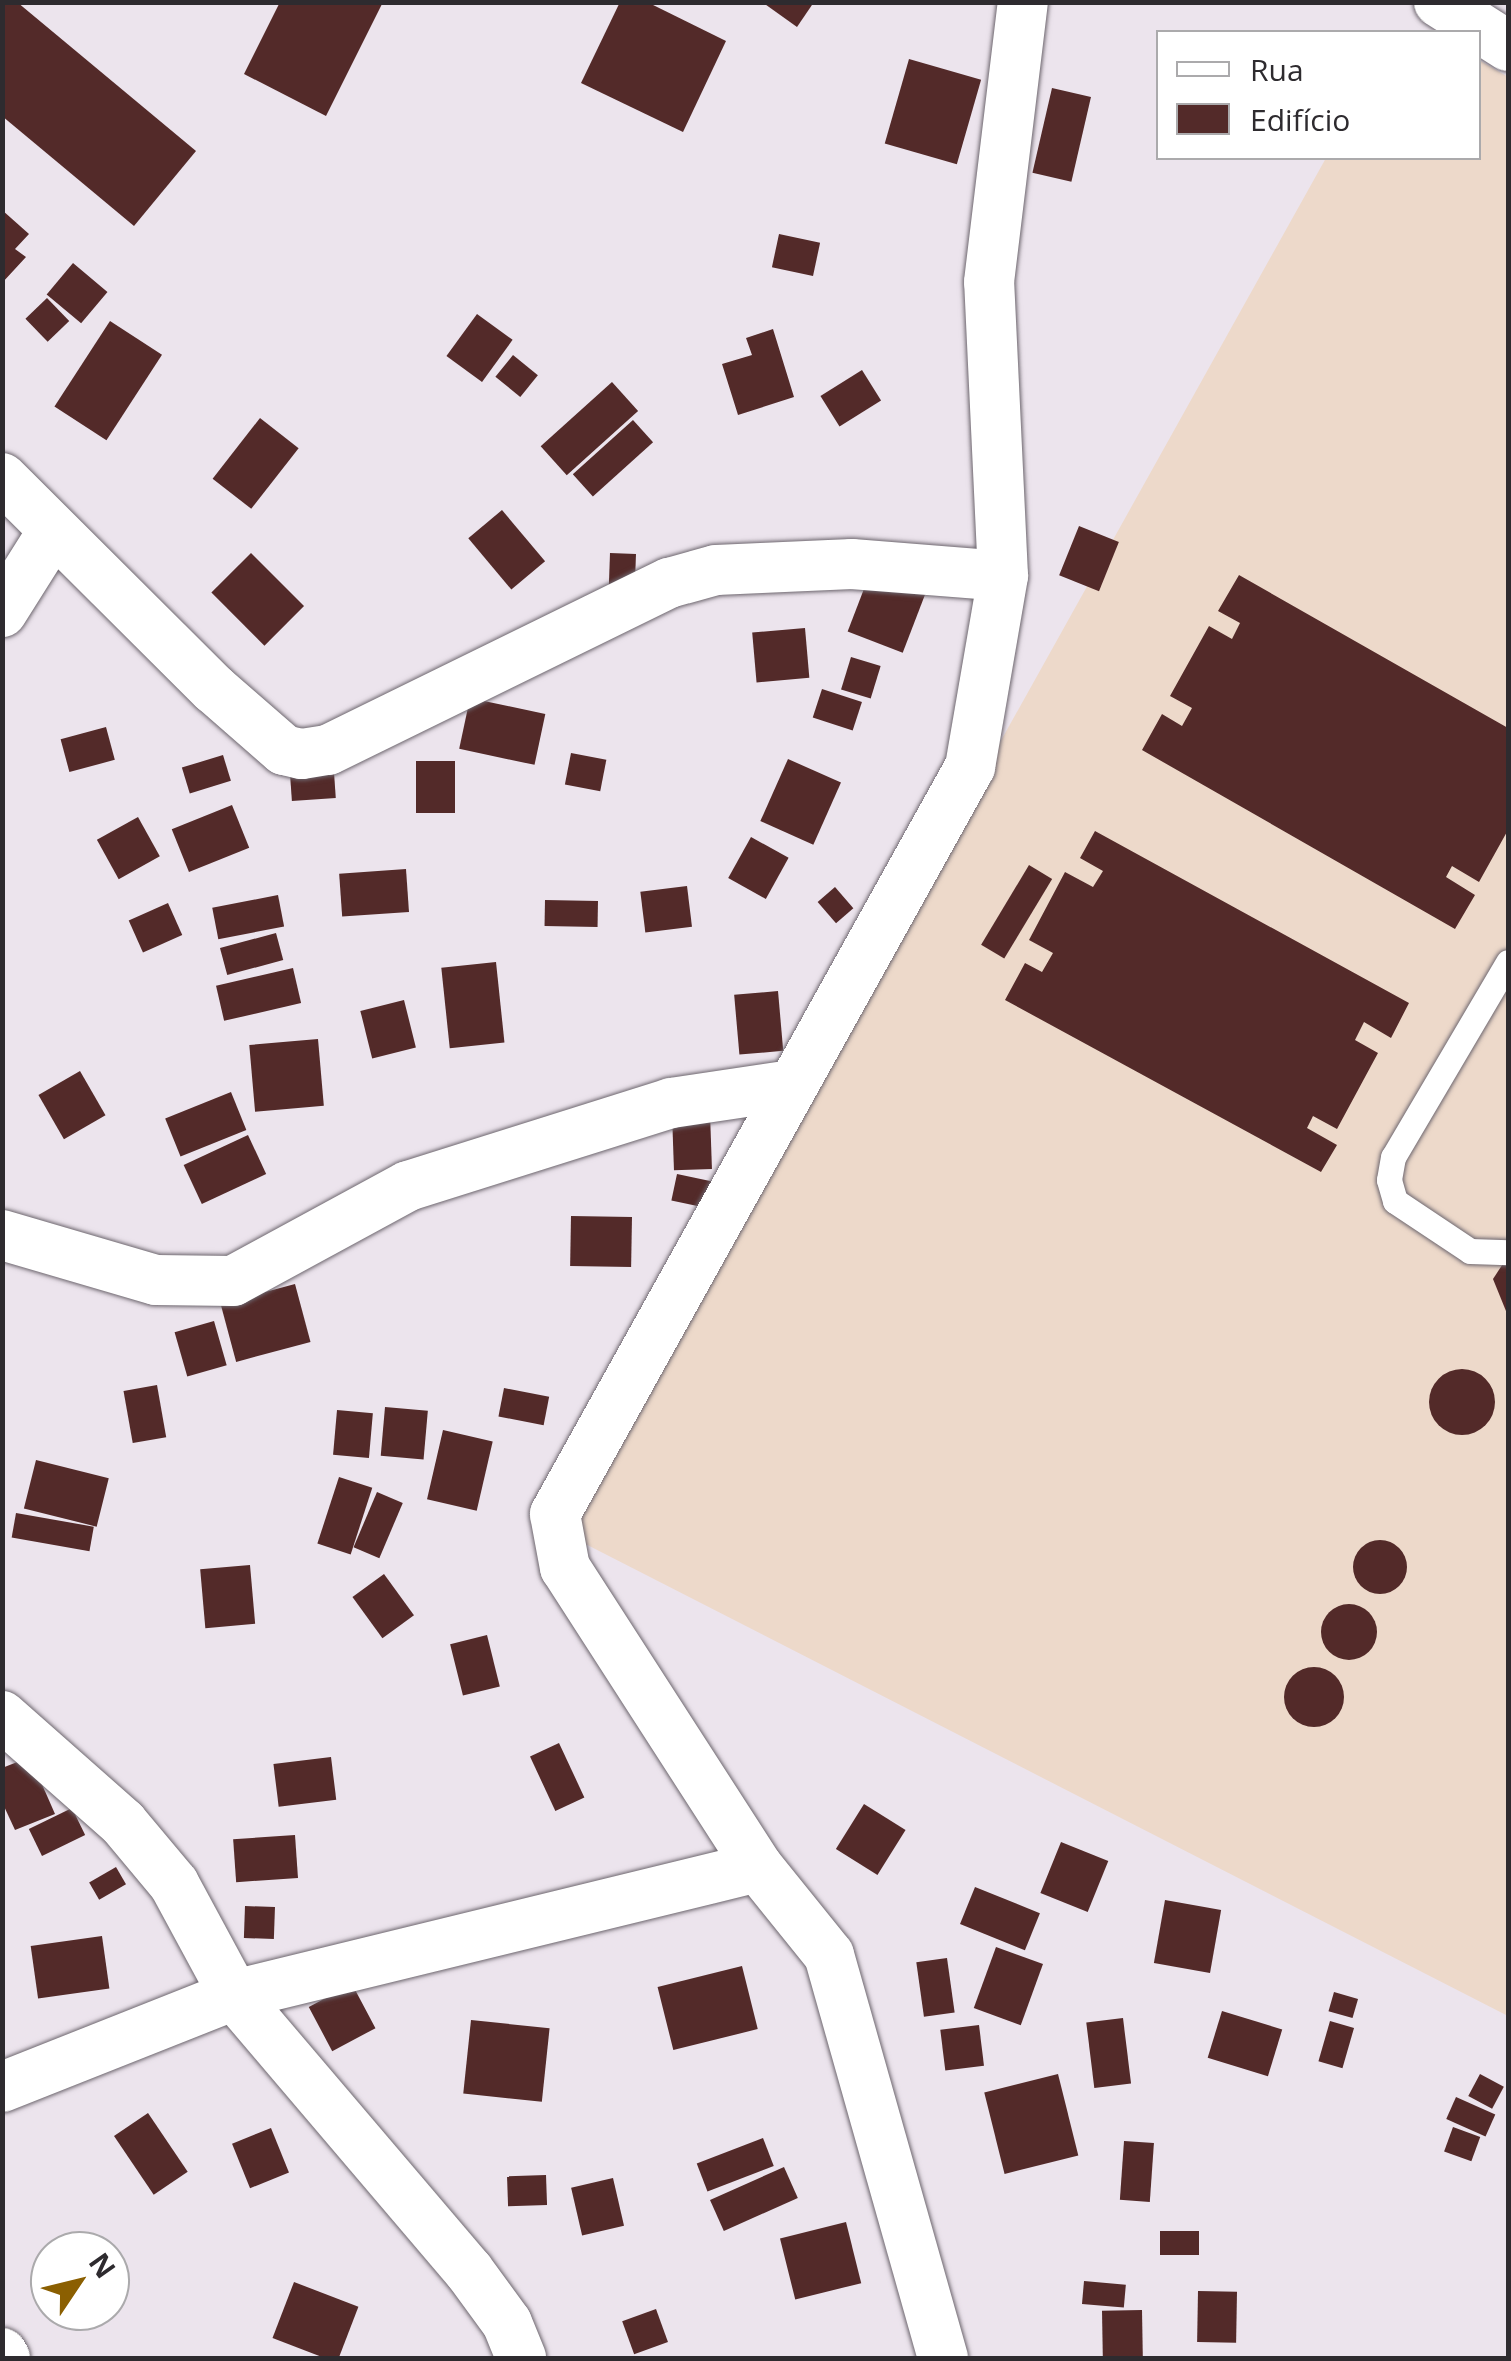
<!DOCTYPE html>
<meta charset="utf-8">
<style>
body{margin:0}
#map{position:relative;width:1511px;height:2361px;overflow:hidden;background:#ece4ed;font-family:"Open Sans",sans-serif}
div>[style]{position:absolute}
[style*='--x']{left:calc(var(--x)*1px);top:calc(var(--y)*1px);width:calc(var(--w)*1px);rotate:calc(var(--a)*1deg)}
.commercial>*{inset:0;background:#edd9ca}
.building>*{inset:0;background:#532a29;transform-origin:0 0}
.round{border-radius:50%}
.roads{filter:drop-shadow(0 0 2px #6d666e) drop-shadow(0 0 2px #6d666e)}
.service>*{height:25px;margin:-12.5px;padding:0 12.5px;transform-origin:12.5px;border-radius:12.5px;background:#fff}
.minor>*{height:50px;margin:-25px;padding:0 25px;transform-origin:25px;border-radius:25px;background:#fff}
span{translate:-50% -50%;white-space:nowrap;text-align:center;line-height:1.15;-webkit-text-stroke:10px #fff;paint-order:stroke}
.frame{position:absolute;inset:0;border:5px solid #2e2b2f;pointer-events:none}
.legend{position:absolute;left:1156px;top:30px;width:325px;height:130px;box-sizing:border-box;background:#fff;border:2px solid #abaaac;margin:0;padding:12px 18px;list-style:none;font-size:30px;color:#2e2b2f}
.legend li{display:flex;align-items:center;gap:20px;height:50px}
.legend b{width:50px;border:2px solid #abaaac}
.north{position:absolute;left:30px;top:2231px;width:100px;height:100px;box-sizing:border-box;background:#fff;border:2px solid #abaaac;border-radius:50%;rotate:55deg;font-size:28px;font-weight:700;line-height:40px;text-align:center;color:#2e2b2f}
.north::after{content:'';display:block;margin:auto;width:35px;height:45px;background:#8b5f01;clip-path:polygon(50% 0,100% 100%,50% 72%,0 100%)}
</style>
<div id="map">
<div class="commercial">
<div style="clip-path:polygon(1479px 60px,1508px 77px,1508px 2016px,560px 1531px,1326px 158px,1478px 158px)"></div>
</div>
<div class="building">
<div style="clip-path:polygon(2px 2px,17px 2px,196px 151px,134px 226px,2px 116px)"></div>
<div style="clip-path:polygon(280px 2px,383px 2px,326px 116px,244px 74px)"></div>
<div style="clip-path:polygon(620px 2px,647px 2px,726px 41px,683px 132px,581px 83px)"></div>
<div style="clip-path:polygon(762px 2px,814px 2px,797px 27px)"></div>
<div style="left:909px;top:59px;width:75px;height:88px;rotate:16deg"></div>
<div style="left:1052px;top:88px;width:40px;height:87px;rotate:13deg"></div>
<div style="clip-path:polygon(2px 210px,29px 234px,15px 249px,26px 257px,2px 283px)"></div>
<div style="left:779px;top:234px;width:42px;height:34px;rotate:12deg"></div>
<div style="left:73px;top:263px;width:45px;height:41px;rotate:40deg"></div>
<div style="left:47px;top:298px;width:32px;height:30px;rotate:46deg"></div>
<div style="left:477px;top:314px;width:44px;height:52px;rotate:36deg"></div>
<div style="left:110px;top:321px;width:62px;height:102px;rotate:33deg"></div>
<div style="clip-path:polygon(773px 329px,794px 397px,738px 415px,722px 364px,752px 355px,746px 338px)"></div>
<div style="left:513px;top:355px;width:32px;height:28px;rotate:39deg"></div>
<div style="left:862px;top:370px;width:36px;height:49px;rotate:58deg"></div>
<div style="left:612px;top:382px;width:39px;height:96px;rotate:48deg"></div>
<div style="left:260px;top:418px;width:49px;height:77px;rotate:38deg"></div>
<div style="left:633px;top:420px;width:30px;height:81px;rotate:48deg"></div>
<div style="left:502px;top:510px;width:67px;height:44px;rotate:50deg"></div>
<div style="left:1079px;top:526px;width:43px;height:53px;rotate:22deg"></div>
<div style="left:251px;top:553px;width:75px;height:56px;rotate:45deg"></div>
<div style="left:610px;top:553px;width:26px;height:36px;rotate:2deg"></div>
<div style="left:872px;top:568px;width:59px;height:68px;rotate:21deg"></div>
<div style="clip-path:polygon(1239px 575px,1508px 728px,1508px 830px,1479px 882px,1452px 866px,1446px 877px,1475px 895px,1455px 929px,1142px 750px,1162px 714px,1182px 726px,1192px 708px,1170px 696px,1209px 626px,1232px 639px,1240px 623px,1218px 611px)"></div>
<div style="left:805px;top:628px;width:50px;height:53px;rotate:85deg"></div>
<div style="left:851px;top:657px;width:31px;height:34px;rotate:17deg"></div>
<div style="left:822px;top:689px;width:42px;height:30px;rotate:18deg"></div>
<div style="left:470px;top:698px;width:77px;height:52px;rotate:12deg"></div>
<div style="left:106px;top:727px;width:34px;height:47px;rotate:75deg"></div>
<div style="left:571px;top:753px;width:36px;height:32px;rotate:11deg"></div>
<div style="left:223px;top:755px;width:27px;height:43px;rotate:73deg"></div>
<div style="left:333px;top:758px;width:40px;height:44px;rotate:86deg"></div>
<div style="left:788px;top:759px;width:58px;height:68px;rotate:24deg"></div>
<div style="left:416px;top:761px;width:39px;height:52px"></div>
<div style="left:232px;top:805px;width:46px;height:65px;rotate:68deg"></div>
<div style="left:138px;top:817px;width:45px;height:47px;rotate:61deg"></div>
<div style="clip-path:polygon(1095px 831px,1409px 1003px,1391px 1038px,1364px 1022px,1355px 1040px,1378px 1053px,1337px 1129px,1313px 1116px,1307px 1128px,1337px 1145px,1321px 1172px,1005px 1000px,1025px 963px,1042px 972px,1053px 953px,1029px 940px,1065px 872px,1093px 887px,1103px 871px,1080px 858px)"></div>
<div style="left:751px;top:837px;width:43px;height:47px;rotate:29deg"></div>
<div style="left:1029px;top:865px;width:27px;height:93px;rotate:31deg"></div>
<div style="left:406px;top:869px;width:43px;height:67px;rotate:86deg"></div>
<div style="left:687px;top:886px;width:41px;height:47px;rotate:83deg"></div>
<div style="left:835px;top:887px;width:28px;height:23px;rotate:49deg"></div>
<div style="left:278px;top:895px;width:32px;height:67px;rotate:79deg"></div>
<div style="left:545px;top:900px;width:53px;height:26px;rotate:1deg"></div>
<div style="left:168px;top:903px;width:35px;height:43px;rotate:66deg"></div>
<div style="left:276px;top:933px;width:28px;height:58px;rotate:75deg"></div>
<div style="left:496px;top:962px;width:81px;height:55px;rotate:84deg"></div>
<div style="left:293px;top:968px;width:36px;height:79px;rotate:77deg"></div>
<div style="left:778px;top:991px;width:60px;height:44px;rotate:85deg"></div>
<div style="left:404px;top:1000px;width:49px;height:45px;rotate:76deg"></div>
<div style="left:318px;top:1039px;width:67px;height:69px;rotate:85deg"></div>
<div style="left:80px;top:1071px;width:51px;height:48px;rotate:60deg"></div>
<div style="left:231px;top:1092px;width:41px;height:71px;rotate:68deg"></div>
<div style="left:710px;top:1113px;width:56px;height:38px;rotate:88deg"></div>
<div style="left:248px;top:1135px;width:43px;height:71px;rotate:65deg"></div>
<div style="left:677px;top:1174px;width:35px;height:27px;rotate:12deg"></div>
<div style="left:571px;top:1216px;width:61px;height:50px;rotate:1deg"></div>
<div style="clip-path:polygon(1508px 1256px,1508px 1316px,1493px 1279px)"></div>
<div style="left:295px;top:1284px;width:60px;height:77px;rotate:75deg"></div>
<div style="left:214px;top:1321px;width:46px;height:41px;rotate:74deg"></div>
<div class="round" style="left:1429px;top:1369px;width:66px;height:66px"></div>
<div style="left:157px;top:1385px;width:53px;height:34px;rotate:80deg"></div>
<div style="left:504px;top:1388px;width:46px;height:29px;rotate:11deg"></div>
<div style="left:385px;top:1407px;width:43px;height:49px;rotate:5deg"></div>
<div style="left:337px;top:1410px;width:36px;height:45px;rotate:5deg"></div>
<div style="left:443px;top:1430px;width:51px;height:71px;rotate:13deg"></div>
<div style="left:36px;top:1460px;width:75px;height:50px;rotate:14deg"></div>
<div style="left:339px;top:1477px;width:35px;height:70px;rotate:18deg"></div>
<div style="left:377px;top:1492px;width:28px;height:60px;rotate:23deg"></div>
<div style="left:16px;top:1513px;width:79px;height:25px;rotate:10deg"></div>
<div class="round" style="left:1353px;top:1540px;width:54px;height:54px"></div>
<div style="left:250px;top:1565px;width:59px;height:50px;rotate:85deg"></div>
<div style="left:384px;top:1574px;width:51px;height:39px;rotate:54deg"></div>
<div class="round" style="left:1321px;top:1604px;width:56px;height:56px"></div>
<div style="left:487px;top:1635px;width:53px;height:38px;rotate:76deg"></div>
<div class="round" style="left:1284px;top:1667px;width:60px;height:60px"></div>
<div style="left:559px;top:1743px;width:60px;height:32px;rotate:65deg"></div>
<div style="clip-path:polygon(30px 1757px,55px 1814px,15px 1830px,2px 1802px,2px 1768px)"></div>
<div style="left:331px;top:1757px;width:43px;height:58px;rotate:83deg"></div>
<div style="left:864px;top:1804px;width:49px;height:53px;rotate:32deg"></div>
<div style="left:72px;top:1808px;width:30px;height:48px;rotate:64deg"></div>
<div style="left:295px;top:1835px;width:43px;height:62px;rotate:86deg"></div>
<div style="left:1061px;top:1842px;width:51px;height:55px;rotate:22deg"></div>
<div style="left:116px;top:1867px;width:20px;height:31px;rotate:60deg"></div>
<div style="left:975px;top:1887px;width:70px;height:40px;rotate:22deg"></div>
<div style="left:1165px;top:1900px;width:57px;height:64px;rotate:10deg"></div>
<div style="left:245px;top:1906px;width:30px;height:32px;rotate:2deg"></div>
<div style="left:102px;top:1936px;width:53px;height:72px;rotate:82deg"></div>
<div style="left:996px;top:1947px;width:50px;height:65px;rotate:20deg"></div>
<div style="left:947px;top:1958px;width:55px;height:31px;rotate:82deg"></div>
<div style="left:742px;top:1966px;width:65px;height:87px;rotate:76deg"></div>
<div style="left:352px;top:1984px;width:50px;height:49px;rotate:62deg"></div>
<div style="left:1334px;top:1992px;width:25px;height:20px;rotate:16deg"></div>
<div style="left:1222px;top:2011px;width:63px;height:49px;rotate:17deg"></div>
<div style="left:1123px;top:2018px;width:66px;height:37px;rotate:83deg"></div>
<div style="left:471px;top:2020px;width:79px;height:74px;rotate:6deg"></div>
<div style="left:1330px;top:2021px;width:25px;height:42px;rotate:16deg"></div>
<div style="left:979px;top:2025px;width:41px;height:39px;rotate:83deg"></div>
<div style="left:1058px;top:2074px;width:84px;height:76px;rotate:76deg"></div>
<div style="left:1480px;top:2074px;width:27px;height:25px;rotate:28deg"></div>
<div style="left:1456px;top:2097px;width:43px;height:24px;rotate:24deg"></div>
<div style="left:148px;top:2113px;width:71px;height:41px;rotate:56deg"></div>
<div style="left:1453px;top:2127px;width:29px;height:26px;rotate:20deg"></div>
<div style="left:271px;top:2128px;width:48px;height:42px;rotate:68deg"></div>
<div style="left:763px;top:2138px;width:30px;height:71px;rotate:69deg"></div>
<div style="left:1124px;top:2141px;width:30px;height:59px;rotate:4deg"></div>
<div style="left:784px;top:2167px;width:34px;height:81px;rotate:66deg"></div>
<div style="left:546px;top:2175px;width:30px;height:39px;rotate:88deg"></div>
<div style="left:613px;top:2178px;width:49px;height:43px;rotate:77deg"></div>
<div style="left:846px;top:2222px;width:63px;height:68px;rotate:76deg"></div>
<div style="left:1199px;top:2231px;width:24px;height:39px;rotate:90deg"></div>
<div style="left:1084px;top:2281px;width:42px;height:23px;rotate:5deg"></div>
<div style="left:294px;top:2282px;width:69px;height:60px;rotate:21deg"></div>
<div style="left:1198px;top:2291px;width:39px;height:51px;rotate:1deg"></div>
<div style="left:656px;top:2309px;width:35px;height:36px;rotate:70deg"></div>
<div style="left:1142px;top:2310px;width:48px;height:40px;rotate:89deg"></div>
</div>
<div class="roads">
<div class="service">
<div style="--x:1508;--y:962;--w:226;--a:120.5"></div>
<div style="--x:1393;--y:1157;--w:23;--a:100"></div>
<div style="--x:1389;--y:1180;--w:22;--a:74"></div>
<div style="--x:1395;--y:1201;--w:90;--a:33.7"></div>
<div style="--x:1470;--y:1251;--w:38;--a:2"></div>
</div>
<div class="minor">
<div style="--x:1439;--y:2;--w:82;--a:32.5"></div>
<div style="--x:2;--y:478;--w:299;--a:44.9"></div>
<div style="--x:214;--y:689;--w:93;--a:41.1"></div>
<div style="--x:284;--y:750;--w:18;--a:13"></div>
<div style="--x:302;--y:754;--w:26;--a:-9"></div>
<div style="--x:328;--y:750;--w:380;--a:-26.1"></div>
<div style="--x:669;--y:583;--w:49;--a:-15.5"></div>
<div style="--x:716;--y:570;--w:136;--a:-2.5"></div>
<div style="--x:852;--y:564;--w:151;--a:4.5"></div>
<div style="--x:1003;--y:576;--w:294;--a:-92.7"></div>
<div style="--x:989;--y:282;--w:282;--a:-83.1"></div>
<div style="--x:2;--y:612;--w:96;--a:-57.8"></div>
<div style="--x:2;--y:1235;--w:160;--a:16.3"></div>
<div style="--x:156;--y:1280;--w:77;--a:0.7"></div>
<div style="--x:233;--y:1281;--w:199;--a:-28.5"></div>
<div style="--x:408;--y:1186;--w:276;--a:-17.5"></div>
<div style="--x:671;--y:1103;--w:121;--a:-8.5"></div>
<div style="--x:2;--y:1716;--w:162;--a:41.5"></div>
<div style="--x:123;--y:1823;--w:80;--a:50.1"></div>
<div style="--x:174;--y:1884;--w:126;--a:61.6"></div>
<div style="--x:234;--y:1995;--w:362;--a:49.6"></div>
<div style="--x:469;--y:2271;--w:64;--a:53.8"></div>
<div style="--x:507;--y:2323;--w:38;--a:68"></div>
<div style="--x:758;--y:1867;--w:356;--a:-122.8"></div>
<div style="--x:565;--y:1568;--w:55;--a:-100.5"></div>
<div style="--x:555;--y:1514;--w:855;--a:-60.95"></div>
<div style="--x:970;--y:767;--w:194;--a:-80.2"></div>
<div style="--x:2;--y:2087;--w:250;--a:-21.6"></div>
<div style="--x:234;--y:1995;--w:539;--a:-13.73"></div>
<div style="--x:758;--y:1867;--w:113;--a:51.1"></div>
<div style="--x:829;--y:1955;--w:419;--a:74.2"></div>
<div style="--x:2;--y:2353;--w:6;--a:59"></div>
</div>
</div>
<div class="frame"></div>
<ul class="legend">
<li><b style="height:12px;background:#fff"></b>Rua</li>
<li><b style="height:28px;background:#532a29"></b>Edifício</li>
</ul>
<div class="north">N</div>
</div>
